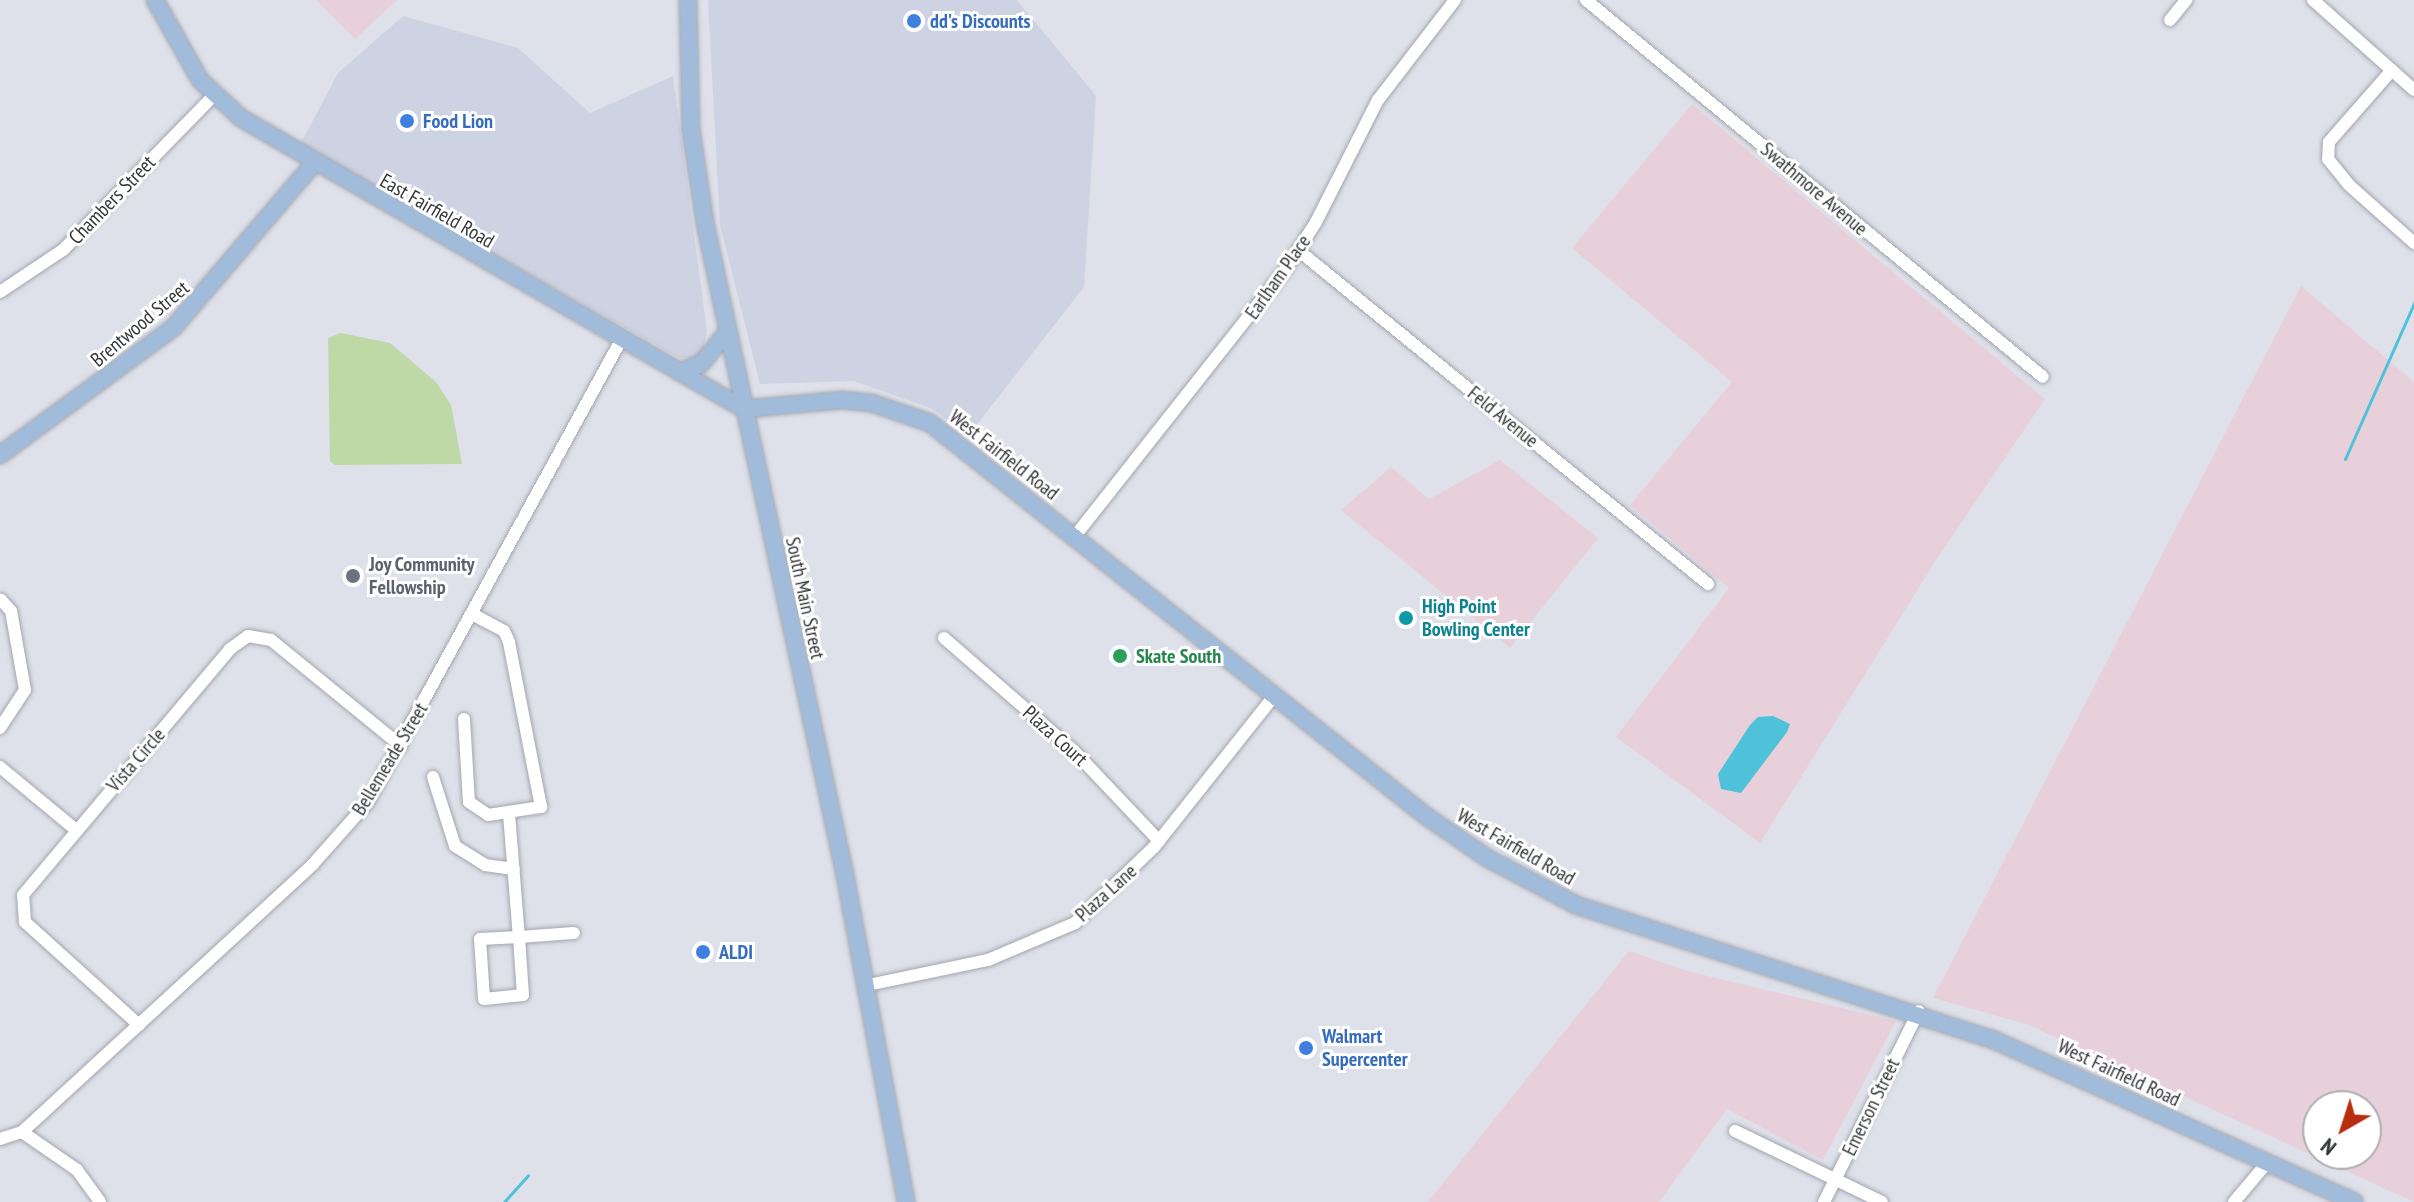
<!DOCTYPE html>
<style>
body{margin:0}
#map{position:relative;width:2414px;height:1202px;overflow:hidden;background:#dee1ea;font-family:"PT Sans Narrow",sans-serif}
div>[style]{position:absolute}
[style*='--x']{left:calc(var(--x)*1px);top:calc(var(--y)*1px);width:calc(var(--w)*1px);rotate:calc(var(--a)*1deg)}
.built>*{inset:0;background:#ced3e3}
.industrial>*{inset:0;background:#e8d0db}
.green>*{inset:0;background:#bed8a6}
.water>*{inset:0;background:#4dc2d9}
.stream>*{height:3px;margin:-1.5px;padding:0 1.5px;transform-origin:1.5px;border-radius:1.5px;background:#4dc2d9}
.roads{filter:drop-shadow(0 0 2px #a3a6ae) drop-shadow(0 0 2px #a3a6ae)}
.minor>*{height:12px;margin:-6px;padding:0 6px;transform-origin:6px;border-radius:6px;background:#fff}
.major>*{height:16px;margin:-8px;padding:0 8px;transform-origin:8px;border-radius:8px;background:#a1bcdb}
.dots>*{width:22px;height:22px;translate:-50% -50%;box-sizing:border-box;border:4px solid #fff;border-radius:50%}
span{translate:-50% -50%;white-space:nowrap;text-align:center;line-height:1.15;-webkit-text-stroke:6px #fff;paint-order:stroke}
.shop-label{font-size:20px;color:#366cbe;font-weight:700}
.left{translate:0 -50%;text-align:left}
.street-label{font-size:20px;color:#343639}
.worship-label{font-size:20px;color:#5b616d;font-weight:700}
.culture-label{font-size:20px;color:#0d838f;font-weight:700}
.leisure-label{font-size:20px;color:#27864d;font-weight:700}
.north{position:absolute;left:2302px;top:1090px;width:80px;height:80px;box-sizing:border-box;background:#fff;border:2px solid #aeafb0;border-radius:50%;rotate:219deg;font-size:22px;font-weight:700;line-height:32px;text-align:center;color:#343639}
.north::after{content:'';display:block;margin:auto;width:28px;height:36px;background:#b82d0d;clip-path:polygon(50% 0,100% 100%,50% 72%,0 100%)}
</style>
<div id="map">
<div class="built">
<div style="clip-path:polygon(708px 0,1017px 0,1096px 96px,1084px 287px,968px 436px,933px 409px,854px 381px,760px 384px,720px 225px)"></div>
<div style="clip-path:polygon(403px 16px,518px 48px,590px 113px,673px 76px,707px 332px,701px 359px,679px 358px,300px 145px,338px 73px)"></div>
</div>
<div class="industrial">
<div style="clip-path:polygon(316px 0,397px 0,355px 39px)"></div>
<div style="clip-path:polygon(1692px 104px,2045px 399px,1936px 560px,1760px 843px,1616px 737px,1729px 588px,1630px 505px,1732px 382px,1572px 248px)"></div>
<div style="clip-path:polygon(evenodd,2301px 286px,2414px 382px,2414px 1202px,2029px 1025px,1933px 998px,2301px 286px,2318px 1106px,2366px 1106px,2366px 1154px,2318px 1154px,2318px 1106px)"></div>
<div style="clip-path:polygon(1500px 460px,1598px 538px,1510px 648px,1341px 510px,1391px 467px,1429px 499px)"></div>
<div style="clip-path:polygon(1629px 951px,1687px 971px,1896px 1021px,1823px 1160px,1727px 1109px,1659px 1202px,1428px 1202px)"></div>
</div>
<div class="green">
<div style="clip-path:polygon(341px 333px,390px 343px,436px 382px,451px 405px,462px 464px,335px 465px,330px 461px,328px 338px)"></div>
</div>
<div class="water">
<div style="clip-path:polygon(1773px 716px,1790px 724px,1787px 732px,1741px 793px,1721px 789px,1718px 774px,1750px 725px,1758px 717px)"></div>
</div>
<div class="stream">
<div style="--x:2345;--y:459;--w:171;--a:-66.1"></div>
<div style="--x:504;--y:1202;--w:36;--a:-48"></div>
</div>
<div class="roads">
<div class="minor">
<div style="--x:1586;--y:0;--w:592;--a:39.52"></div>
<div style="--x:2313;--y:0;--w:135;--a:41.7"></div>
<div style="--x:2170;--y:20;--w:26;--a:-51"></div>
<div style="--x:2392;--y:70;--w:96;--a:131.2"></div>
<div style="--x:2329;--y:142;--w:17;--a:93"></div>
<div style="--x:2328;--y:159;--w:33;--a:51"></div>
<div style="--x:2349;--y:185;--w:87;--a:41.7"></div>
<div style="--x:1298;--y:250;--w:529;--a:39.17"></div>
<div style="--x:0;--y:292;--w:76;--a:-33.7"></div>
<div style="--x:63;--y:250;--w:216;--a:-45.7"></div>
<div style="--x:1075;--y:536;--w:339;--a:-51.7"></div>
<div style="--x:1285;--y:270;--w:57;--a:-57.1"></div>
<div style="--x:1316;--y:222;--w:137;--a:-63.1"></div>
<div style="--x:1378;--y:100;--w:126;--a:-52.4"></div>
<div style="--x:944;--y:638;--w:172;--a:41"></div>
<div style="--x:1074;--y:751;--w:124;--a:46.6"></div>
<div style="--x:464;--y:719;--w:83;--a:86.6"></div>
<div style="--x:469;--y:802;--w:23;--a:34"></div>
<div style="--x:488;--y:815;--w:54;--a:-8.6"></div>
<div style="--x:541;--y:807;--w:168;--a:-101"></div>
<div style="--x:509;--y:642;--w:12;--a:-114"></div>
<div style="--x:504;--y:631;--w:36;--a:-152"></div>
<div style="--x:0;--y:728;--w:45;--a:-56.7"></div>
<div style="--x:25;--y:690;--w:80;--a:-100"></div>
<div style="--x:11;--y:611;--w:15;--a:-132"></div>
<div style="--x:0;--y:767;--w:99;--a:39.7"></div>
<div style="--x:433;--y:777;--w:72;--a:72.3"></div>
<div style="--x:455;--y:846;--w:36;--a:32"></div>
<div style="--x:485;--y:865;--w:29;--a:8"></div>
<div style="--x:509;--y:814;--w:123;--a:85.4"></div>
<div style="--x:519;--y:937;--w:58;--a:86.1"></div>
<div style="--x:523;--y:995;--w:39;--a:174"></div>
<div style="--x:484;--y:999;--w:60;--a:-93.8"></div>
<div style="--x:480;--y:939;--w:39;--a:-3"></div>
<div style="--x:519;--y:937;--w:55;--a:-4.2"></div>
<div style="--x:868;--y:985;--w:123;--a:-11.8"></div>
<div style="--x:988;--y:960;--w:95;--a:-23"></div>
<div style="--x:1075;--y:923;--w:110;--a:-43.9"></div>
<div style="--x:1154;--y:847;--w:193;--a:-51.5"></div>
<div style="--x:139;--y:1025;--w:154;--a:-137.9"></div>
<div style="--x:25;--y:922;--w:27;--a:-94"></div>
<div style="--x:23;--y:895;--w:322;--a:-49.9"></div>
<div style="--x:230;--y:649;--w:22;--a:-36"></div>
<div style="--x:248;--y:636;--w:23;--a:10"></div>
<div style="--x:271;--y:640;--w:168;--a:39.2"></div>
<div style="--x:1735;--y:1131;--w:163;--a:25.8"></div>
<div style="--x:22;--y:1132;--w:396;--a:-42.6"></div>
<div style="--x:313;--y:864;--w:83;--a:-48.4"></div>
<div style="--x:368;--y:802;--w:527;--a:-61.29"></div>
<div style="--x:0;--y:1139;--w:23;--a:-18"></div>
<div style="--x:22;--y:1132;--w:67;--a:34.6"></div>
<div style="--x:77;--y:1170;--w:39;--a:54"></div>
<div style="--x:1824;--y:1202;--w:213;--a:-63.6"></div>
<div style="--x:2234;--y:1202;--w:50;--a:-49.9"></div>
</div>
<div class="major">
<div style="--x:155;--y:0;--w:92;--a:60.6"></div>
<div style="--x:200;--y:80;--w:56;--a:42.8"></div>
<div style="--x:241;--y:118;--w:581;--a:30.05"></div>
<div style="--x:688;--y:0;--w:130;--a:88.7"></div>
<div style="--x:691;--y:130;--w:94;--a:81.4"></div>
<div style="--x:705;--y:223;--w:667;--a:77.88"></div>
<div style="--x:845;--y:875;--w:333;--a:79.4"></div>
<div style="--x:679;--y:372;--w:23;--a:-20"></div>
<div style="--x:701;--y:364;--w:43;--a:-50.7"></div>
<div style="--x:744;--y:409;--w:98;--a:-5.2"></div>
<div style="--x:842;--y:400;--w:30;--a:6"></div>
<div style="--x:872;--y:403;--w:61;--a:19"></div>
<div style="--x:930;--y:423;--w:633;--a:38.39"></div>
<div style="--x:1426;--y:816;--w:74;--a:34.5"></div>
<div style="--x:1487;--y:858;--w:101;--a:27.8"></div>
<div style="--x:1576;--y:905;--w:437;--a:17.9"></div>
<div style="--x:1992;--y:1039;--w:397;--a:24.2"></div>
<div style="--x:0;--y:455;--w:216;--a:-36.3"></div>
<div style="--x:174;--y:327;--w:216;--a:-49.5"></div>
</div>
</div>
<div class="dots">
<div style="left:914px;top:21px;background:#3f7fe0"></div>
<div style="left:407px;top:121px;background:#3f7fe0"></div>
<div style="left:353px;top:576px;background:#6b7280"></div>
<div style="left:1406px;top:618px;background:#0f9aa8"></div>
<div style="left:1120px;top:656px;background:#2e9e5b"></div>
<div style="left:703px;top:952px;background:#3f7fe0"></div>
<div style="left:1306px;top:1048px;background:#3f7fe0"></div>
</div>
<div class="shop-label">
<span class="left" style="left:930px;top:21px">dd's Discounts</span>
<span class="left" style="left:423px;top:121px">Food Lion</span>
<span class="left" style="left:719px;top:952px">ALDI</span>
<span class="left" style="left:1322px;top:1048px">Walmart<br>Supercenter</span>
</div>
<div class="street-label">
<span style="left:1814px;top:189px;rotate:40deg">Swathmore Avenue</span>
<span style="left:112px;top:200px;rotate:-46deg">Chambers Street</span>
<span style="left:437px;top:211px;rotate:30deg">East Fairfield Road</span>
<span style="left:1278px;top:277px;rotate:-55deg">Earlham Place</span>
<span style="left:140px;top:324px;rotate:-40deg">Brentwood Street</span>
<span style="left:1503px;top:417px;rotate:39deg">Feld Avenue</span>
<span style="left:1004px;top:455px;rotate:38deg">West Fairfield Road</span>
<span style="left:805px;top:598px;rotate:78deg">South Main Street</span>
<span style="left:1055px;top:736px;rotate:42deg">Plaza Court</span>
<span style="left:390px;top:759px;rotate:-59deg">Bellemeade Street</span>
<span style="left:136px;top:760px;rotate:-49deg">Vista Circle</span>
<span style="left:1516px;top:847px;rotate:30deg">West Fairfield Road</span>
<span style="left:1106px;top:893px;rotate:-42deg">Plaza Lane</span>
<span style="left:2119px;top:1073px;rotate:25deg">West Fairfield Road</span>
<span style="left:1871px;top:1107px;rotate:-64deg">Emerson Street</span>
</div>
<div class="worship-label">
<span class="left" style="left:369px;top:576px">Joy Community<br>Fellowship</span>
</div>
<div class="culture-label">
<span class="left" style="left:1422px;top:618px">High Point<br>Bowling Center</span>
</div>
<div class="leisure-label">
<span class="left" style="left:1136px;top:656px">Skate South</span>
</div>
<div class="north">N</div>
</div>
